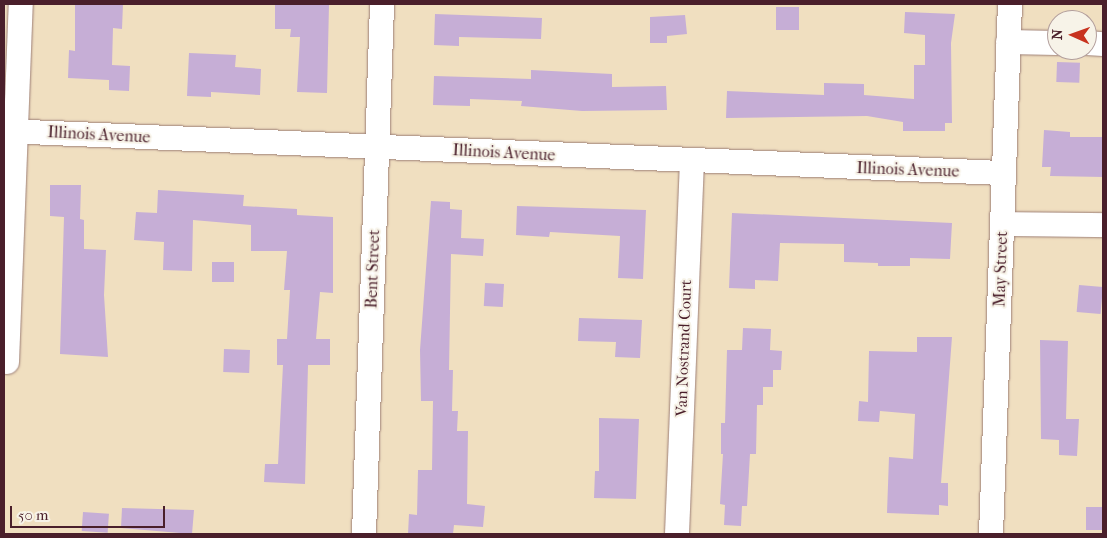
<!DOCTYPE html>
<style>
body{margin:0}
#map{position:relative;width:1107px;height:538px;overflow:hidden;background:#f0dfc0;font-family:"IM FELL French Canon",serif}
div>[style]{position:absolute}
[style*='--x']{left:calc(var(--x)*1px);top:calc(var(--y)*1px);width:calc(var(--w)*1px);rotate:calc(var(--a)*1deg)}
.building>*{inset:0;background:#c6aed6;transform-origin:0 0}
.roads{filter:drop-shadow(0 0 1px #9d7f76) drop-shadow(0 0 1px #9d7f76)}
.minor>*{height:24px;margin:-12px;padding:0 12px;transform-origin:12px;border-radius:12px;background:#fff}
span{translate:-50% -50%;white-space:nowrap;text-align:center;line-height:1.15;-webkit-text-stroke:4px #f7f3e8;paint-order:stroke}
.street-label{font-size:16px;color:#4a1f2b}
.frame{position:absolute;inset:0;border:5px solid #4a1f2b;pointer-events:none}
.north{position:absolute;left:1047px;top:10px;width:50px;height:50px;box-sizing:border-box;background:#f7f3e8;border:1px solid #b29e9c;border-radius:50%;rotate:272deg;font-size:14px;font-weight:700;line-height:20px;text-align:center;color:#4a1f2b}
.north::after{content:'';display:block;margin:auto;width:18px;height:22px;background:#c8321e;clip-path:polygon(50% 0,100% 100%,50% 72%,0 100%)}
.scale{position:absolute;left:10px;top:506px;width:155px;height:22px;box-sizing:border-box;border:2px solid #4a1f2b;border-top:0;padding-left:6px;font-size:15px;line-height:18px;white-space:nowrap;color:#4a1f2b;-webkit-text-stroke:4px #f7f3e8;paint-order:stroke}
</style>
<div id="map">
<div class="building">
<div style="clip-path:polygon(75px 4px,123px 4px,122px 29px,113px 28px,112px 65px,130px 66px,129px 91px,109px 90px,109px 80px,68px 78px,69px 50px,75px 51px)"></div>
<div style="clip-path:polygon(275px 4px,329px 5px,327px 93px,297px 92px,300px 37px,290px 37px,291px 29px,275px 29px)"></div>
<div style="left:776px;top:7px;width:23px;height:23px"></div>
<div style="clip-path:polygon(905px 12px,955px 14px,951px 43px,952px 123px,945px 123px,945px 131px,903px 131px,903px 122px,867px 116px,726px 118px,727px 91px,824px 95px,824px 83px,864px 84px,864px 95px,914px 99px,914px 65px,925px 65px,925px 35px,904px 33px)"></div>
<div style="clip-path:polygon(435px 14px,542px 18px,541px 39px,459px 37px,459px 46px,434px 45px)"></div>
<div style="clip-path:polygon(685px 15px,687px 34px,667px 36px,667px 43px,650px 43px,650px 17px)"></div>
<div style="clip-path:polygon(189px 53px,236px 55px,235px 67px,261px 69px,260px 95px,211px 92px,211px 97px,187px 96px)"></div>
<div style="left:1057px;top:62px;width:23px;height:20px;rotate:2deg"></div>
<div style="clip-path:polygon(531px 70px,612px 74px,612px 87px,666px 86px,667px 110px,582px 111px,521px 106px,522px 101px,470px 99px,470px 106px,433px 105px,434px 76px,531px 79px)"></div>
<div style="clip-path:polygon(1044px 130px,1070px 132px,1070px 137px,1103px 137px,1103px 177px,1050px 176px,1051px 167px,1042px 167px)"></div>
<div style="clip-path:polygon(50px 185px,81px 185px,80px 219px,84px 220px,84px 249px,106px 250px,104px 295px,108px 357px,60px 354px,64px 217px,50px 216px)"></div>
<div style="clip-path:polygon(158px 190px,244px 195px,243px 206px,297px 209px,297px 215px,333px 217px,333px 293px,320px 292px,316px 339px,330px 339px,330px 365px,308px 365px,305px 484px,264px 482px,265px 464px,278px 464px,283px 365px,277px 365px,277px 339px,287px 339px,290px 290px,284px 290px,287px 251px,251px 251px,251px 225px,193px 220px,192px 271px,163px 270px,164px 242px,134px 240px,136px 212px,157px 213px)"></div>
<div style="clip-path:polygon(431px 201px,450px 202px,450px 209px,462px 210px,461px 238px,484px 239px,483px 256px,451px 254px,449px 370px,453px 370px,452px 411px,458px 411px,457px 431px,468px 431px,467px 504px,485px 506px,483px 527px,454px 525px,453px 534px,408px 534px,409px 514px,417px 515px,418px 470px,432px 470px,433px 401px,421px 401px,420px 350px)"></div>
<div style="clip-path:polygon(517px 206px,646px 210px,643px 279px,618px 278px,620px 236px,550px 232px,549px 237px,516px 235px)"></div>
<div style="clip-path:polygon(732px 213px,952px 223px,950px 259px,910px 258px,910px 266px,878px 266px,878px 263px,844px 262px,844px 244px,780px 243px,778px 281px,755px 280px,755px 289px,729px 288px)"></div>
<div style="left:212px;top:262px;width:22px;height:20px"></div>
<div style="left:485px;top:283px;width:19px;height:23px;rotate:3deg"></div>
<div style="left:1079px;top:285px;width:24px;height:27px;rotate:5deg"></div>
<div style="clip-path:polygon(579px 318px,642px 320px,640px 358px,615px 357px,616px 342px,578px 341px)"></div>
<div style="clip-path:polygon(743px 328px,771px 329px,770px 350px,782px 351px,781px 370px,773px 370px,773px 387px,763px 387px,763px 405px,757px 405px,756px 454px,750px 454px,747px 506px,742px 506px,741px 526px,724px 525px,725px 505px,720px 504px,723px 454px,721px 454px,721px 423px,725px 423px,727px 350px,742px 350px)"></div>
<div style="clip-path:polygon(917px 337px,952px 337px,941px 483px,948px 483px,948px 506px,939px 505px,939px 515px,887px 513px,889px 457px,913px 459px,915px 414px,880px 411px,879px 422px,858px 421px,859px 401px,868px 402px,869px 351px,917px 352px)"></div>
<div style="clip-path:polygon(1040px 340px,1068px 341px,1066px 419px,1079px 419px,1077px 456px,1059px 455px,1059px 440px,1041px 439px)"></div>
<div style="left:224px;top:349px;width:26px;height:23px;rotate:2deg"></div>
<div style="clip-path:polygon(599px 418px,639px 419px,636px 499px,594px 498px,595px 471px,599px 471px)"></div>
<div style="left:1086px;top:507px;width:17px;height:23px"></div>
<div style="clip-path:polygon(122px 508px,194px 510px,192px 534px,121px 528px)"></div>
<div style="left:83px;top:512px;width:26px;height:19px;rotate:4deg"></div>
</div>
<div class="roads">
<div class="minor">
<div style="--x:1008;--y:42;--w:49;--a:1.2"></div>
<div style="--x:1087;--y:43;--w:16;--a:4"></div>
<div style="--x:4;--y:131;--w:1000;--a:2.41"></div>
<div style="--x:1003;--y:224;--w:100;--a:0.6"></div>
<div style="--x:7;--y:362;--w:358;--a:-87.8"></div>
<div style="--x:364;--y:534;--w:530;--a:-88.05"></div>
<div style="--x:677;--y:534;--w:372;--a:-87.7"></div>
<div style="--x:991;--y:534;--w:530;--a:-87.95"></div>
</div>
</div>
<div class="street-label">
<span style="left:99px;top:135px;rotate:3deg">Illinois Avenue</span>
<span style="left:504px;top:153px;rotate:3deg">Illinois Avenue</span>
<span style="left:908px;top:170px;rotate:2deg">Illinois Avenue</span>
<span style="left:373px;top:269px;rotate:-88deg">Bent Street</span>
<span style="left:1001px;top:269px;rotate:-88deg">May Street</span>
<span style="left:684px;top:348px;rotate:-88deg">Van Nostrand Court</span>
</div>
<div class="frame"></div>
<div class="north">N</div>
<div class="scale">50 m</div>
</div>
